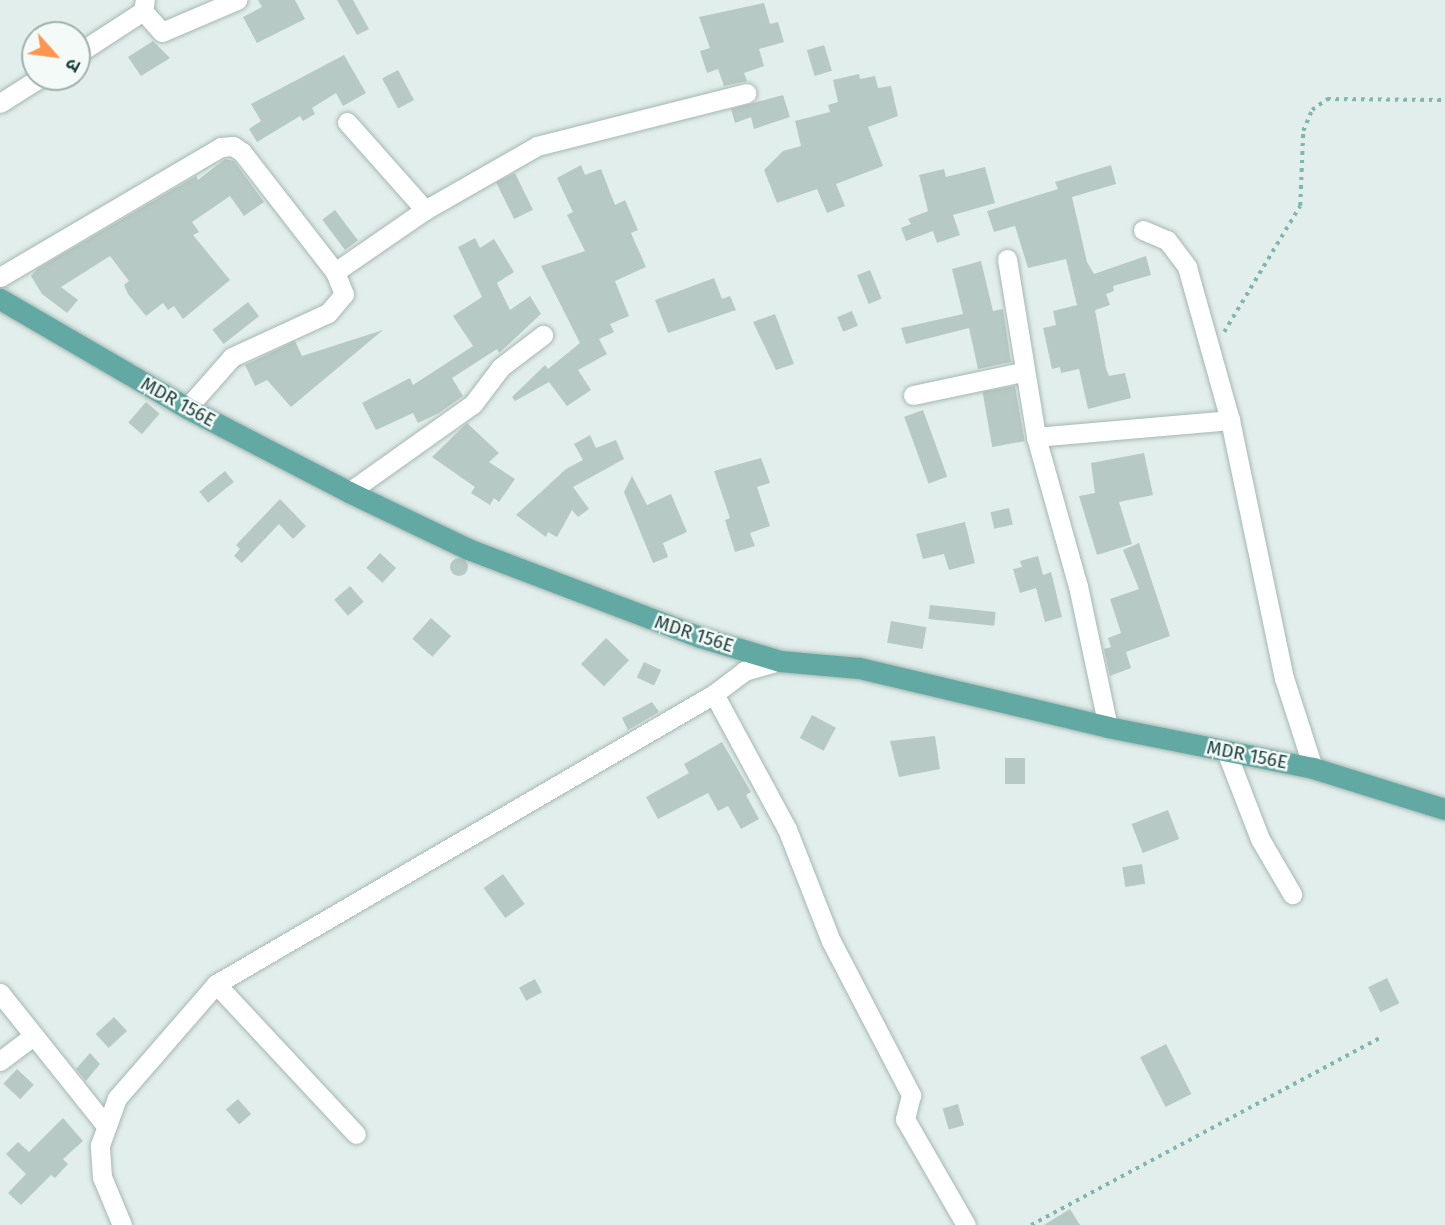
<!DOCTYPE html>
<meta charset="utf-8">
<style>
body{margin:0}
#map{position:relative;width:1445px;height:1225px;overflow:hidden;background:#e2eeeb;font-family:"Fira Sans","Noto Sans Devanagari",sans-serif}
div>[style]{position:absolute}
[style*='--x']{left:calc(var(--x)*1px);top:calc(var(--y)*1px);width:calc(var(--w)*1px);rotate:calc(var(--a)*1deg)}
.building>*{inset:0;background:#b7c9c4;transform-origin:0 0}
.round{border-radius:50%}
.path>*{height:3.5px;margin-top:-1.75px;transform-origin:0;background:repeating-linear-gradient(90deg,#7fb6ad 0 3.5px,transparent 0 8.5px)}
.roads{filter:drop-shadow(0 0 2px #a4b7b4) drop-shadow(0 0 2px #a4b7b4)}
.minor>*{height:19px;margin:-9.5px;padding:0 9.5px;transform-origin:9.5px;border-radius:9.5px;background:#fff}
.major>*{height:21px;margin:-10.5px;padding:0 10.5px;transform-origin:10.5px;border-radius:10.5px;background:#61a9a2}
span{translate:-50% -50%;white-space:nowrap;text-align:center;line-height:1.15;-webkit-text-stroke:5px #f4faf8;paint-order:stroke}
.street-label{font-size:19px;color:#20423e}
.north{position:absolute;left:21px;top:21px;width:70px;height:70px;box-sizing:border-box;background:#f4faf8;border:2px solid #9fb0ae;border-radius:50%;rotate:118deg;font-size:19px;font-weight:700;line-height:28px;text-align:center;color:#20423e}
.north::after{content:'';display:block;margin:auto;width:24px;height:32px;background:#ff9550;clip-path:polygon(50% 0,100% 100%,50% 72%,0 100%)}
</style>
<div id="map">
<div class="building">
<div style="clip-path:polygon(258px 0,295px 0,305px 19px,257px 43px,243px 17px,262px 7px)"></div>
<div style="clip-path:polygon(337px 0,353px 0,369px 29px,357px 35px)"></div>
<div style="clip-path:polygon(764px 3px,770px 24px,778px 22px,784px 42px,759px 49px,764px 66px,744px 73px,747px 81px,724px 86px,718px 69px,707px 73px,700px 51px,710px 48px,699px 17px)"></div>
<div style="clip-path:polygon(153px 41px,170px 58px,141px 76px,128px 57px)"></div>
<div style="left:824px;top:45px;width:27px;height:18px;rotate:73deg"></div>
<div style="clip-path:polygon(344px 55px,366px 93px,343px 106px,336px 93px,312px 108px,315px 114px,303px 121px,300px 116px,257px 142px,249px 129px,261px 121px,251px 104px)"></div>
<div style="left:398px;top:70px;width:34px;height:18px;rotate:62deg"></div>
<div style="clip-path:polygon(859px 74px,860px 79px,875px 76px,878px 88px,891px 86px,898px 116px,868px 127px,883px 166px,836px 184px,845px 206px,827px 213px,817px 189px,777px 203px,764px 170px,783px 151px,801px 146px,795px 121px,830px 112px,828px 105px,838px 102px,833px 80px)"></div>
<div style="clip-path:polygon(783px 95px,790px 117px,754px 129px,751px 117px,735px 123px,731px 109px)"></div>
<div style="clip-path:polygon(225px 159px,234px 161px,264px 202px,244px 216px,230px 196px,192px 222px,199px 232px,193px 235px,230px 280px,183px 319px,174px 306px,168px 310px,163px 303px,146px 316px,128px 294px,124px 285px,129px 281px,110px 256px,61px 287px,78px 300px,67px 313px,42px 294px,31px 276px,37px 269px,196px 176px,198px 180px)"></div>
<div style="clip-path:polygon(581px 165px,585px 175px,601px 169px,615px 205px,625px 200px,638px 230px,631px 233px,646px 267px,615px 281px,629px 316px,610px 324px,614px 332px,599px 339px,607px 354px,578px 370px,591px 390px,567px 406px,549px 382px,515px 401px,512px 397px,545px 365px,548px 369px,580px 343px,541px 266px,585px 251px,567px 215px,573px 212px,557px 178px)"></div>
<div style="clip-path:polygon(1111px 165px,1116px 184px,1072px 197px,1087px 262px,1094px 274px,1146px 256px,1151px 275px,1113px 286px,1114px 291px,1106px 294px,1110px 305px,1095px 310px,1106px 368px,1109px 376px,1125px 373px,1131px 398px,1088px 409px,1079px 369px,1061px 373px,1060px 367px,1052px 369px,1043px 328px,1056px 325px,1053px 311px,1077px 305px,1066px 259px,1028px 268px,1015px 226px,994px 232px,987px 211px,1058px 189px,1055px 182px)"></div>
<div style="clip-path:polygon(985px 167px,995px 203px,953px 215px,960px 235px,937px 243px,933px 231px,906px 241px,901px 228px,911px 224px,908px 219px,928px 211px,919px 175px,944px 169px,946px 177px)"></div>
<div style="left:515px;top:173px;width:41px;height:21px;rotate:64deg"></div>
<div style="left:335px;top:210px;width:38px;height:16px;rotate:53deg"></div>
<div style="clip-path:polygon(475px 238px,480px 248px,494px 239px,514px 272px,497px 283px,510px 310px,530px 296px,541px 314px,499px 353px,497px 349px,452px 378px,463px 396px,439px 413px,418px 423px,413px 413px,376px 430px,362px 403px,410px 378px,413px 385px,473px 346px,453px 316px,482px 297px,458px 247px)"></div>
<div style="clip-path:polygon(981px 261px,993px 311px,1003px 309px,1011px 362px,978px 369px,969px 328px,906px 344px,901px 328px,963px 314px,952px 269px)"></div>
<div style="left:870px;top:270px;width:31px;height:14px;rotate:68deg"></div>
<div style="clip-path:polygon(714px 278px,722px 299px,730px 296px,736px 310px,668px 333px,655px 300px)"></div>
<div style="left:248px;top:302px;width:18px;height:45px;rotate:52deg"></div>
<div style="left:852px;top:311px;width:16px;height:16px;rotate:68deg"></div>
<div style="clip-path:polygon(775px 314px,794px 364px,776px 370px,753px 322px)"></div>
<div style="clip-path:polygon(383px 330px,291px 407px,267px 380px,255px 386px,245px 365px,295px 341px,302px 356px)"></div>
<div style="left:1015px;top:386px;width:56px;height:33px;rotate:80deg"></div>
<div style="left:146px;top:402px;width:18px;height:27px;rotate:41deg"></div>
<div style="left:923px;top:410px;width:71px;height:20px;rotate:70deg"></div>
<div style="clip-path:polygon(467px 423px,499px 453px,489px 462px,515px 479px,499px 502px,494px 498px,490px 505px,471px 493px,475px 487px,432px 457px)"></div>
<div style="clip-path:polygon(590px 435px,596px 448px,616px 440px,624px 459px,573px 487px,589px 509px,578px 517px,572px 510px,557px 537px,548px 532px,546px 537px,516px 515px,566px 469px,583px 460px,574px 444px)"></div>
<div style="clip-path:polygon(1144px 453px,1153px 495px,1119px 502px,1132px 544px,1097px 555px,1079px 496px,1095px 493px,1091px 463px)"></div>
<div style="clip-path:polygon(761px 458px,770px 483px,757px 487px,770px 526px,750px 533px,755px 546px,735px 552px,725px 520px,730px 518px,714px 471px)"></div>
<div style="left:225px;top:471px;width:14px;height:33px;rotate:51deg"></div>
<div style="clip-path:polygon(632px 476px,647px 505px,671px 494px,687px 532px,663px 543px,668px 557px,653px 563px,624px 492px)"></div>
<div style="clip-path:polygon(280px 499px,306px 526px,293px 539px,279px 524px,242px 563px,234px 556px,240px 549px,236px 545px)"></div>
<div style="left:1009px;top:508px;width:17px;height:19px;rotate:77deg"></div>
<div style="clip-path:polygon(965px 522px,975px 563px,949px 570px,944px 554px,923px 559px,916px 534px)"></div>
<div style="clip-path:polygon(1139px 543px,1170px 636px,1126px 652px,1131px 668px,1110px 676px,1104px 649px,1111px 647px,1108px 638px,1121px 633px,1110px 599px,1139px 589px,1123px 550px)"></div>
<div style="left:380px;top:553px;width:22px;height:20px;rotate:43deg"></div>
<div style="clip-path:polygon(1038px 556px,1043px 575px,1051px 572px,1062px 617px,1045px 622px,1036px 588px,1020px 593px,1013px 569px,1022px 567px,1020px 561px)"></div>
<div class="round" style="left:450px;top:558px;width:18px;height:18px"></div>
<div style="left:350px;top:586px;width:21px;height:21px;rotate:49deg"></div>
<div style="left:930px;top:605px;width:66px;height:14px;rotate:6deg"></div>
<div style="left:431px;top:618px;width:27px;height:28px;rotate:42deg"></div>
<div style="left:891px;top:621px;width:36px;height:22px;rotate:10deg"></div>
<div style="left:606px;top:638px;width:32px;height:36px;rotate:44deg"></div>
<div style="left:644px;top:662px;width:19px;height:17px;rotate:25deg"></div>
<div style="clip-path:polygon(652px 702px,659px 712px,628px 730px,622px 718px)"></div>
<div style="left:812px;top:715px;width:27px;height:26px;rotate:28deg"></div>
<div style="clip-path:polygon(935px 736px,940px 769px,899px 777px,890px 741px)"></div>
<div style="clip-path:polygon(722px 742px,751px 792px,746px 795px,759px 819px,741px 829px,728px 806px,718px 811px,708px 793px,658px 819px,646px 797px,689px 773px,684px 764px)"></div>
<div style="left:1025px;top:758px;width:26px;height:20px;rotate:90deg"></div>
<div style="left:1168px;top:810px;width:31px;height:39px;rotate:69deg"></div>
<div style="left:1142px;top:864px;width:20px;height:20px;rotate:81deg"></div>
<div style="left:503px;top:874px;width:37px;height:24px;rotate:54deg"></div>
<div style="left:1387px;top:978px;width:28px;height:21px;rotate:64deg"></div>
<div style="left:535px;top:979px;width:15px;height:18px;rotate:62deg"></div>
<div style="left:114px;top:1017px;width:19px;height:25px;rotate:47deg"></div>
<div style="left:1166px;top:1044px;width:56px;height:29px;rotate:63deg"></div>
<div style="clip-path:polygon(90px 1053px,100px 1064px,86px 1081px,76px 1069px)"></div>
<div style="left:17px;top:1069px;width:23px;height:20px;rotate:43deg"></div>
<div style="left:238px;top:1099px;width:20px;height:16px;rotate:49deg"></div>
<div style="left:958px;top:1104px;width:22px;height:16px;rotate:74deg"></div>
<div style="clip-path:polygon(63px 1118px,83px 1141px,63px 1159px,68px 1164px,55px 1178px,51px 1175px,21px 1205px,8px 1193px,26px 1174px,6px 1154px,18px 1142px,29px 1152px)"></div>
<div style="clip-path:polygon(1070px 1209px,1080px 1225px,1044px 1225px)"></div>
</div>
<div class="path">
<div style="--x:1224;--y:332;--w:147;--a:-58.9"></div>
<div style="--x:1300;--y:206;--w:75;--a:-87.7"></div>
<div style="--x:1303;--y:131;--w:23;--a:-67"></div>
<div style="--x:1312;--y:110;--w:19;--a:-36"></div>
<div style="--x:1327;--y:99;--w:118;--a:0.5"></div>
<div style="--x:1031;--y:1225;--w:396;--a:-28.2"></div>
</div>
<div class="roads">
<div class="minor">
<div style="--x:143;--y:11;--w:28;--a:48"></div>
<div style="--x:162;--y:32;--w:82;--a:-23.1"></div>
<div style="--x:77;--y:54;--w:79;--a:-33.1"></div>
<div style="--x:143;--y:11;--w:11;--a:-80"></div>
<div style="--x:0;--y:103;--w:49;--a:-32.4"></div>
<div style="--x:347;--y:122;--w:118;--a:48.4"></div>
<div style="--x:1143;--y:230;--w:26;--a:23"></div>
<div style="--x:1167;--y:240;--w:34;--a:53"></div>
<div style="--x:1187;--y:267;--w:159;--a:74.3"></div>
<div style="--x:1230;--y:420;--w:264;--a:78.2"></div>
<div style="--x:1284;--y:678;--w:95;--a:72.1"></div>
<div style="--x:1007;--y:259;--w:180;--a:80.7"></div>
<div style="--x:1036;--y:437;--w:155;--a:74.3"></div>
<div style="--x:1078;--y:586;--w:144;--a:78"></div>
<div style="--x:335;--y:272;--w:109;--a:-34.6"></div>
<div style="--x:425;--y:210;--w:129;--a:-29.7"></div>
<div style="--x:537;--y:146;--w:216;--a:-14.2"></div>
<div style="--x:0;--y:277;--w:256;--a:-30.5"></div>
<div style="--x:221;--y:147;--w:12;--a:-5"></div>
<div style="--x:233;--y:146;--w:11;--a:34"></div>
<div style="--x:242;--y:152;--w:152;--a:52.2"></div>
<div style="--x:335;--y:272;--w:24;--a:68"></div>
<div style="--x:344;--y:294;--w:25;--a:130"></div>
<div style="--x:328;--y:313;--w:106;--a:155.4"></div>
<div style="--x:232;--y:357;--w:68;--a:131.4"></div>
<div style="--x:913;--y:395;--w:111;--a:-11.9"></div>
<div style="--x:1036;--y:437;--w:195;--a:-5"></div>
<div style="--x:349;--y:492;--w:152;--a:-35.4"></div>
<div style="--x:473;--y:404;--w:46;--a:-52.9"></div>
<div style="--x:501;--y:367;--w:53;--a:-37.3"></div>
<div style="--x:714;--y:694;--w:153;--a:61.6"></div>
<div style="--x:787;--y:829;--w:120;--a:68.6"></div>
<div style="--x:831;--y:941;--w:174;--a:62.5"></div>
<div style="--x:911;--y:1095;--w:25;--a:104"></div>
<div style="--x:905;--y:1119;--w:122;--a:60.1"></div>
<div style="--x:1226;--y:751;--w:94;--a:68.9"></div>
<div style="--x:1260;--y:839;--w:64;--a:59.8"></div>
<div style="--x:216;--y:984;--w:205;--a:47"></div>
<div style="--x:0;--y:993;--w:171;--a:51.4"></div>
<div style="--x:0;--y:1061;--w:40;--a:-37"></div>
<div style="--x:122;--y:1225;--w:52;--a:-112.6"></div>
<div style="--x:102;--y:1177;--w:32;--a:-94"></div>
<div style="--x:100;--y:1145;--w:50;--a:-70.1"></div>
<div style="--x:117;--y:1098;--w:151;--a:-49"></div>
<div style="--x:216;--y:984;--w:576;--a:-30.21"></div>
<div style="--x:714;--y:694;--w:38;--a:-37"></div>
<div style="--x:744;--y:671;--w:37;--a:-16"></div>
</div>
<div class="major">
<div style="--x:0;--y:299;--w:216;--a:30.2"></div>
<div style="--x:187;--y:408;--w:182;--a:27.4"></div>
<div style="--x:349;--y:492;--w:132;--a:25.6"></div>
<div style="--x:468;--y:549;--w:248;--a:20.8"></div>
<div style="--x:700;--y:637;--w:84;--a:16.7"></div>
<div style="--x:780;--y:661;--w:79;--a:5.1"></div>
<div style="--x:859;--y:668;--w:256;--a:13.3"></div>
<div style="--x:1108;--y:727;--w:209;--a:11.3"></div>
<div style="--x:1313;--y:768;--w:138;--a:17.3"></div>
</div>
</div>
<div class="street-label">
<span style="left:178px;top:402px;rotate:29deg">MDR 156E</span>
<span style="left:694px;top:634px;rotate:18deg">MDR 156E</span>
<span style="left:1247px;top:755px;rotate:11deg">MDR 156E</span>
</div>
<div class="north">उ</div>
</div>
